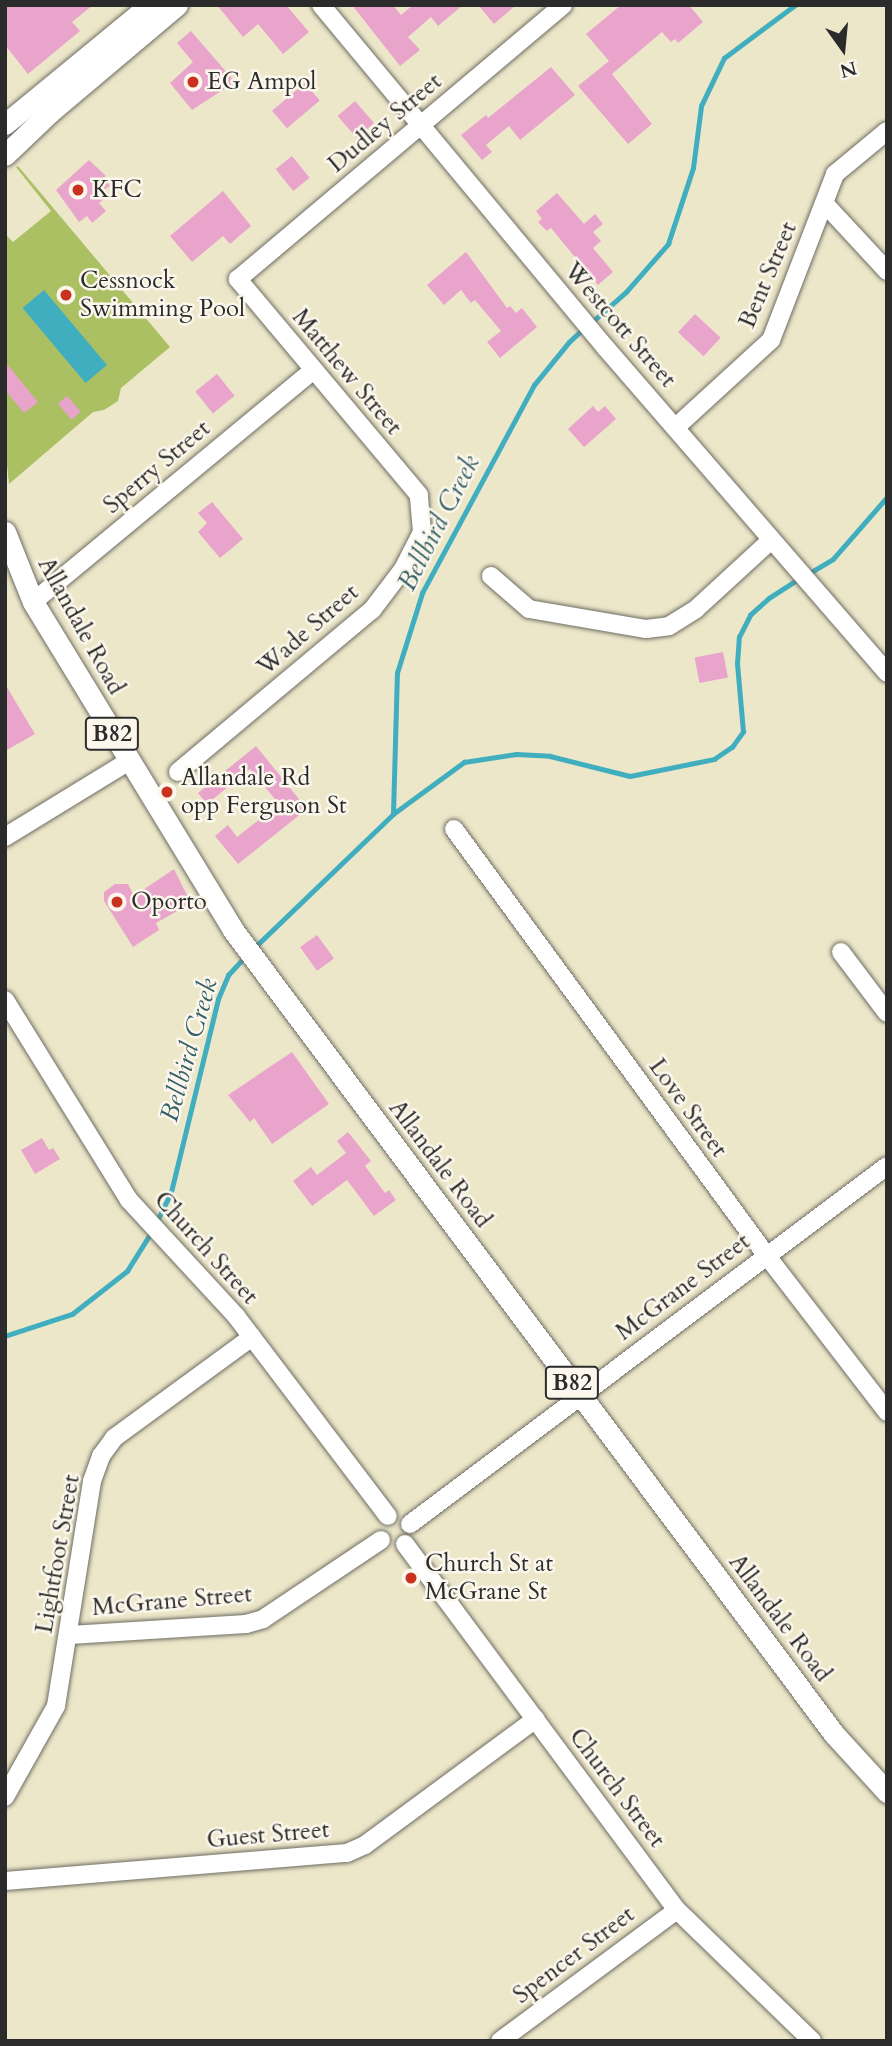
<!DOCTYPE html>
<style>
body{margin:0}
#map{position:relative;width:892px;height:2046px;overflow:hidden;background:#ede7ca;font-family:Cardo,serif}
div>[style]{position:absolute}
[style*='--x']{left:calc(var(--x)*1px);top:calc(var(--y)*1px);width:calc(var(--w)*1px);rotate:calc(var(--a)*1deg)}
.green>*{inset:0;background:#abbf63}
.water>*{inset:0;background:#41aebf;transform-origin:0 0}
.stream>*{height:4.5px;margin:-2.25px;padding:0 2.25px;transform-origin:2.25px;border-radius:2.25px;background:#41aebf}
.building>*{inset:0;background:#e9a4cb;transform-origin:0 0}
.roads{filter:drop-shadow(0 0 2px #6f6d63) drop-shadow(0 0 2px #6f6d63)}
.minor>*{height:18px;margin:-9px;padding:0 9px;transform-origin:9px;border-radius:9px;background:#fff}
.major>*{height:21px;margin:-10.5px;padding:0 10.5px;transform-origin:10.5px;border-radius:10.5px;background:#fff}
.dots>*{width:19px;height:19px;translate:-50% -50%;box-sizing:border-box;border:4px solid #fbf7ec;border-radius:50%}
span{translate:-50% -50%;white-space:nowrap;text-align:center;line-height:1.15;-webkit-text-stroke:5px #fbf7ec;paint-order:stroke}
.shield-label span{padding:2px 5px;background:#fbf7ec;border:2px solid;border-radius:5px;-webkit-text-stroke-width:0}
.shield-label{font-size:23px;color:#2b2b2b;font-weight:700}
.poi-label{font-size:24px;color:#2b2b2b}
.left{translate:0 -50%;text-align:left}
.street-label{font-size:24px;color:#2b2b2b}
.water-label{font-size:26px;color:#345f66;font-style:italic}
.frame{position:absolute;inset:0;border:7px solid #2b2b2b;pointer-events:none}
.north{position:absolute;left:808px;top:14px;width:70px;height:70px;-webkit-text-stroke:5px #fbf7ec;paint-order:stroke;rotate:165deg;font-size:19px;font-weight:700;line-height:28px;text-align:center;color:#2b2b2b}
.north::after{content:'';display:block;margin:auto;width:24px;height:32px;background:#2b2b2b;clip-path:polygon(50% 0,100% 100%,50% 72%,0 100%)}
</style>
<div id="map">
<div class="green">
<div style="clip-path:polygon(18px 166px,170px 347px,121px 388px,118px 401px,104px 410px,93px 412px,9px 484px,5px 445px,5px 234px,13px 242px,51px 211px,16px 167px)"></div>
</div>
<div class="water">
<div style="left:44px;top:290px;width:98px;height:28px;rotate:50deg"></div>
</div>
<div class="stream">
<div style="--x:591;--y:323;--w:47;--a:-41.5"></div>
<div style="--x:626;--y:292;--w:64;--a:-48.8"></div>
<div style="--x:668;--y:244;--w:80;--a:-71.8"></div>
<div style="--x:693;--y:168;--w:63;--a:-82.6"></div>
<div style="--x:701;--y:106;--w:53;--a:-64.4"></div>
<div style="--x:724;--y:58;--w:89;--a:-36.7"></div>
<div style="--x:808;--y:574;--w:29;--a:-31"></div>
<div style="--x:833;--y:559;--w:82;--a:-48.9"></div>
<div style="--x:393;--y:814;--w:88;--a:-36.2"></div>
<div style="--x:464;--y:762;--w:53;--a:-8.7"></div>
<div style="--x:516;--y:754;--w:34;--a:3"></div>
<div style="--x:550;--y:756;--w:82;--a:14"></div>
<div style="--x:630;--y:776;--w:86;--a:-11.4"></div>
<div style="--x:714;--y:759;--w:22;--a:-34"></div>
<div style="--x:732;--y:747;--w:19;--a:-54"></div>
<div style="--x:743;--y:732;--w:68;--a:-95"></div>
<div style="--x:737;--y:664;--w:27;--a:-86"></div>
<div style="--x:739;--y:637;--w:25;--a:-63"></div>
<div style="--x:750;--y:615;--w:25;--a:-42"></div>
<div style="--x:769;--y:598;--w:37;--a:-33"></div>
<div style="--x:255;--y:947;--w:192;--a:-43.9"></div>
<div style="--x:393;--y:814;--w:141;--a:-88.4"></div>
<div style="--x:397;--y:673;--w:84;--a:-72.6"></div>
<div style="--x:422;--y:593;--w:236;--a:-61.7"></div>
<div style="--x:534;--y:385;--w:55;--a:-50.9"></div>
<div style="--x:569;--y:342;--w:21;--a:-43"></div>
<div style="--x:156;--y:1223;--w:34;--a:-64"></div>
<div style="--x:171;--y:1192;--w:199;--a:-76.3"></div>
<div style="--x:218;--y:999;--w:26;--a:-67"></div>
<div style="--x:228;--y:975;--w:26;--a:-47"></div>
<div style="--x:5;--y:1336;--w:71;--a:-18.2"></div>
<div style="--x:72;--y:1314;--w:70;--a:-38"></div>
<div style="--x:127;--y:1271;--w:47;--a:-58"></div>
</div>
<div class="building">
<div style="clip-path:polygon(5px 5px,93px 5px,72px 22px,80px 31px,28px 74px,5px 45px)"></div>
<div style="clip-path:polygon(217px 5px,286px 5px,309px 32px,283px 54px,258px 24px,243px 37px)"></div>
<div style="clip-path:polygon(352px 5px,393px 5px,401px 15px,413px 5px,463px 5px,438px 26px,431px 17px,408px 37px,420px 50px,400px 66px)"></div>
<div style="clip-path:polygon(478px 5px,516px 5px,494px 24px)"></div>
<div style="clip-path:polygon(621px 5px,689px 5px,703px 22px,678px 43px,675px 39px,671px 42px,662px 32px,612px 74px,652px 124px,628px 144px,578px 86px,609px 61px,586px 34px)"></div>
<div style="clip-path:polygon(191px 31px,235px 82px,192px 110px,170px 83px,193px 62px,177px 43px)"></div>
<div style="clip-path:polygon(551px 67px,575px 95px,520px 140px,509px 126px,486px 145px,492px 152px,482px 160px,461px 135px,486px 115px,488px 118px)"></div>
<div style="left:305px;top:83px;width:23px;height:43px;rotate:50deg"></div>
<div style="left:355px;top:101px;width:29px;height:23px;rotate:49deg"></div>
<div style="left:292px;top:156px;width:28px;height:21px;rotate:51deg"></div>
<div style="clip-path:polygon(89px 160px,106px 176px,104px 178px,110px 186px,105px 189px,109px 195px,99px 203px,106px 211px,92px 223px,87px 216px,79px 222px,56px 190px)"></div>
<div style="clip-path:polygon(223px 191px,251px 226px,230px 244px,223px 236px,192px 262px,170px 236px)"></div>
<div style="clip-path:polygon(557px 193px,584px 224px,595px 214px,603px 224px,593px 232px,601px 241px,593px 248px,613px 272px,598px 285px,551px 228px,547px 231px,538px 222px,542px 219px,536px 211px)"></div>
<div style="clip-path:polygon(466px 252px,507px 308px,510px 306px,516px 313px,522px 308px,537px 327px,500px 358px,487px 342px,501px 331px,475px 300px,471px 303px,461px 290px,444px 305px,427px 285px)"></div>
<div style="left:695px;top:314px;width:35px;height:25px;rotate:43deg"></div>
<div style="clip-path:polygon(5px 362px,38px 402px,24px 413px,5px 390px)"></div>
<div style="left:217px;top:374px;width:28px;height:28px;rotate:51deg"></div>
<div style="left:67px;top:396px;width:21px;height:12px;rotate:49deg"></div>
<div style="clip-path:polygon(593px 406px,598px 412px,605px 406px,616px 419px,584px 447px,568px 429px)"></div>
<div style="clip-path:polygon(212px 502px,243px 539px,220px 558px,198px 532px,207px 523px,198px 513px)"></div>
<div style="left:723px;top:652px;width:26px;height:29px;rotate:79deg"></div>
<div style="clip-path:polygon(5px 684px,35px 734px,5px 751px)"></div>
<div style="clip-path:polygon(256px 746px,307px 809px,238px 864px,215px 836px,228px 825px,237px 837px,279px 804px,250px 769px,207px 804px,198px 793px)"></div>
<div style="clip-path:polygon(174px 869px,189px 899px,186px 906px,156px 923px,159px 930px,133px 947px,104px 901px,104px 892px,115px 884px,128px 884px,134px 896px)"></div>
<div style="left:317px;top:935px;width:29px;height:21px;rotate:54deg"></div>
<div style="clip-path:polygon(292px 1052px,329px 1104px,272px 1144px,254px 1118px,250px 1122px,228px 1095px)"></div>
<div style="clip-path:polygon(348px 1132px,371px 1161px,365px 1166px,385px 1193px,389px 1190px,396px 1200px,374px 1216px,347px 1180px,312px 1206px,293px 1181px,311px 1167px,317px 1175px,346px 1153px,337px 1141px)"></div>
<div style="clip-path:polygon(42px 1138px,49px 1150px,53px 1148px,60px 1159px,35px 1174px,21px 1150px)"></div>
</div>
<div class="roads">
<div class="minor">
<div style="--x:321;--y:5;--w:445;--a:50.3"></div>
<div style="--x:605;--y:347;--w:431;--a:49.1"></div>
<div style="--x:824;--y:203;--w:93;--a:47.2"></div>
<div style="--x:676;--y:427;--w:129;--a:-42.5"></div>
<div style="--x:771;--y:340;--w:178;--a:-68.9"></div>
<div style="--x:835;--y:174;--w:67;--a:-39.6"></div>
<div style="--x:491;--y:576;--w:50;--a:41"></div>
<div style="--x:529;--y:609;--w:119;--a:9.7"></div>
<div style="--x:646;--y:629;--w:23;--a:-7"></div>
<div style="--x:669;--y:626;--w:32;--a:-32"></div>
<div style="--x:696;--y:609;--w:100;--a:-42.6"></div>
<div style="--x:33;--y:602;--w:362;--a:-39.6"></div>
<div style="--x:178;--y:772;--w:253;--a:-39.9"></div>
<div style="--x:372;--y:610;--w:51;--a:-52.9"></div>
<div style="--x:403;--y:569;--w:42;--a:-62.8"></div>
<div style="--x:422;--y:532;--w:37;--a:-95"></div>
<div style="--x:419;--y:495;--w:282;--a:-130"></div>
<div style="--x:238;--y:279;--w:425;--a:-40.1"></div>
<div style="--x:454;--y:829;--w:529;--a:53.76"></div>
<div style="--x:767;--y:1256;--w:197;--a:52.4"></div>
<div style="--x:5;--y:837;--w:145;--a:-31.5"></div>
<div style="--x:841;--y:952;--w:76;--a:53"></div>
<div style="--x:5;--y:1000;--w:235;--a:58.2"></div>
<div style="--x:129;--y:1200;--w:158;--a:47.3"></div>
<div style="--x:236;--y:1316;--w:251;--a:52.8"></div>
<div style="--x:410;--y:1524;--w:596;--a:-36.89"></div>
<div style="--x:405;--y:1544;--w:456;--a:53.4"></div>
<div style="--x:677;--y:1910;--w:188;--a:44.1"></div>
<div style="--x:70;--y:1635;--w:176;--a:-3.6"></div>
<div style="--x:246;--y:1624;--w:18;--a:-16"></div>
<div style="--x:263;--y:1619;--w:142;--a:-33.8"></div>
<div style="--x:5;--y:1797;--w:104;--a:-60.7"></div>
<div style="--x:56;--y:1706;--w:228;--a:-80.9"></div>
<div style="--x:92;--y:1481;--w:27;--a:-70"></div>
<div style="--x:101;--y:1456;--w:22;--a:-54"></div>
<div style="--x:114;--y:1438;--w:171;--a:-36.2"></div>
<div style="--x:5;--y:1881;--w:343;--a:-4.7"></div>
<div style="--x:347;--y:1853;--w:20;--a:-24"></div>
<div style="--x:365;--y:1845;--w:212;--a:-36.4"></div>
<div style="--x:500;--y:2041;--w:220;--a:-36.5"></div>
</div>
<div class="major">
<div style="--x:5;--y:124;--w:188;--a:-39.4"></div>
<div style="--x:5;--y:155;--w:62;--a:-43.7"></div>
<div style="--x:50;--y:112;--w:166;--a:-40.1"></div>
<div style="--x:5;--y:532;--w:75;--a:68.2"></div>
<div style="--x:33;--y:602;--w:384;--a:58.6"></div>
<div style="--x:233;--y:930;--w:1004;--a:53.22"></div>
<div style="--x:834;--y:1734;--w:79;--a:47.6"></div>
</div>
</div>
<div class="dots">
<div style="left:193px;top:82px;background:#c8321e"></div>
<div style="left:78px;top:190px;background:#c8321e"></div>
<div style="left:66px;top:295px;background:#c8321e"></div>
<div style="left:167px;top:792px;background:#c8321e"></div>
<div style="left:117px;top:902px;background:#c8321e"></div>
<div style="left:411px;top:1578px;background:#c8321e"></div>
</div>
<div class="shield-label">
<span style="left:112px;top:734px">B82</span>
<span style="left:572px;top:1383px">B82</span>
</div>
<div class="poi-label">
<span class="left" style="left:207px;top:82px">EG Ampol</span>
<span class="left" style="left:92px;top:190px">KFC</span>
<span class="left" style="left:80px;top:295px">Cessnock<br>Swimming Pool</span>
<span class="left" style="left:181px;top:792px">Allandale Rd<br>opp Ferguson St</span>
<span class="left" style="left:131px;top:902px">Oporto</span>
<span class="left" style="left:425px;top:1578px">Church St at<br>McGrane St</span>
</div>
<div class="street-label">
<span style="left:385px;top:123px;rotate:-40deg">Dudley Street</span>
<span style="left:768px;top:275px;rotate:-67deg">Bent Street</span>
<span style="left:620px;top:325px;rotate:49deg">Westcott Street</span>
<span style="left:347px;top:372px;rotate:50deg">Matthew Street</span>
<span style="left:157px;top:467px;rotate:-40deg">Sperry Street</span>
<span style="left:81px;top:626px;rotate:61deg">Allandale Road</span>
<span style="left:308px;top:630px;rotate:-41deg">Wade Street</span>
<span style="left:688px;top:1108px;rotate:54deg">Love Street</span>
<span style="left:440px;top:1164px;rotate:53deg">Allandale Road</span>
<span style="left:206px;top:1248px;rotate:48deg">Church Street</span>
<span style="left:683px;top:1287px;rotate:-37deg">McGrane Street</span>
<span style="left:58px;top:1554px;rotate:-80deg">Lightfoot Street</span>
<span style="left:172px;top:1601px;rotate:-5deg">McGrane Street</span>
<span style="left:780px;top:1618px;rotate:53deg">Allandale Road</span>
<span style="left:617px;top:1788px;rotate:53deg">Church Street</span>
<span style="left:268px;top:1835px;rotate:-5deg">Guest Street</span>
<span style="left:574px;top:1955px;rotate:-37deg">Spencer Street</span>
</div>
<div class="water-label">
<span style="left:439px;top:523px;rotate:-63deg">Bellbird Creek</span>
<span style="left:189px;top:1050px;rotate:-74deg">Bellbird Creek</span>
</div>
<div class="frame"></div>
<div class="north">N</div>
</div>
